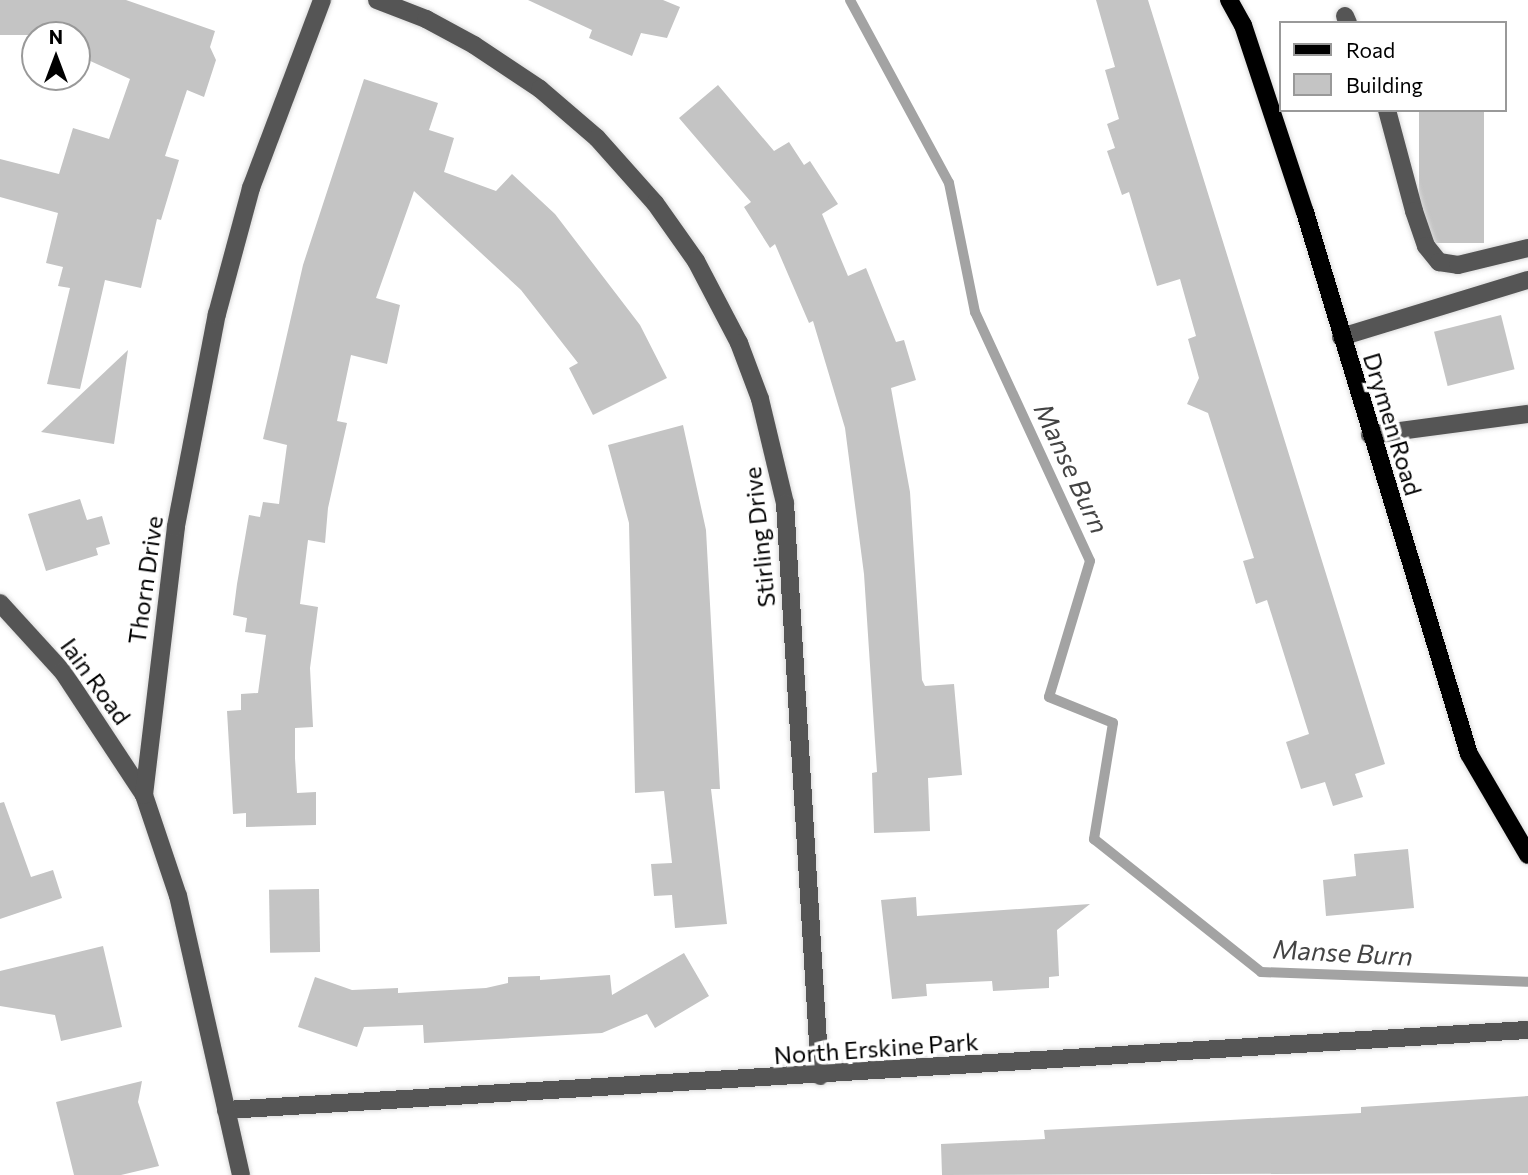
<!DOCTYPE html>
<style>
body{margin:0}
#map{position:relative;width:1528px;height:1175px;overflow:hidden;background:#fff;font-family:Commissioner,sans-serif}
div>[style]{position:absolute}
[style*='--x']{left:calc(var(--x)*1px);top:calc(var(--y)*1px);width:calc(var(--w)*1px);rotate:calc(var(--a)*1deg)}
.stream>*{height:10px;margin:-5px;padding:0 5px;transform-origin:5px;border-radius:5px;background:#a3a3a3}
.building>*{inset:0;background:#c4c4c4;transform-origin:0 0}
.roads{filter:drop-shadow(0 0 2px #dbdbdb) drop-shadow(0 0 2px #dbdbdb)}
.minor>*{height:18px;margin:-9px;padding:0 9px;transform-origin:9px;border-radius:9px;background:#555}
.major>*{height:18px;margin:-9px;padding:0 9px;transform-origin:9px;border-radius:9px;background:#000}
span{translate:-50% -50%;white-space:nowrap;text-align:center;line-height:1.15;-webkit-text-stroke:7px #fff;paint-order:stroke}
.street-label{font-size:24px;color:#000}
.water-label{font-size:26px;color:#444;font-style:italic}
.legend{position:absolute;left:1279px;top:21px;width:228px;height:91px;box-sizing:border-box;background:#fff;border:2px solid #999;margin:0;padding:9px 12px;list-style:none;font-size:21px;color:#000}
.legend li{display:flex;align-items:center;gap:14px;height:35px}
.legend b{width:35px;border:2px solid #999}
.north{position:absolute;left:21px;top:21px;width:70px;height:70px;box-sizing:border-box;background:#fff;border:2px solid #999;border-radius:50%;rotate:0deg;font-size:19px;font-weight:700;line-height:28px;text-align:center;color:#000}
.north::after{content:'';display:block;margin:auto;width:24px;height:32px;background:#000;clip-path:polygon(50% 0,100% 100%,50% 72%,0 100%)}
</style>
<div id="map">
<div class="stream">
<div style="--x:850;--y:0;--w:208;--a:61.6"></div>
<div style="--x:949;--y:183;--w:132;--a:78.6"></div>
<div style="--x:975;--y:312;--w:274;--a:65.2"></div>
<div style="--x:1090;--y:561;--w:142;--a:106.8"></div>
<div style="--x:1049;--y:697;--w:69;--a:22.1"></div>
<div style="--x:1113;--y:723;--w:118;--a:99.3"></div>
<div style="--x:1094;--y:839;--w:213;--a:38.5"></div>
<div style="--x:1261;--y:972;--w:267;--a:2.1"></div>
</div>
<div class="building">
<div style="clip-path:polygon(0 0,126px 0,215px 31px,210px 47px,216px 60px,204px 97px,187px 90px,165px 156px,179px 160px,161px 220px,157px 219px,141px 288px,105px 280px,80px 389px,47px 384px,70px 288px,58px 286px,63px 267px,46px 263px,58px 213px,0 197px,0 159px,59px 174px,73px 128px,109px 139px,130px 79px,77px 55px,77px 35px,0 35px)"></div>
<div style="clip-path:polygon(528px 0,663px 0,680px 7px,667px 38px,641px 33px,632px 56px,589px 38px,592px 30px)"></div>
<div style="clip-path:polygon(1096px 0,1148px 0,1385px 764px,1355px 774px,1363px 797px,1333px 806px,1325px 782px,1301px 789px,1286px 742px,1309px 734px,1267px 600px,1256px 604px,1243px 561px,1254px 558px,1208px 413px,1187px 404px,1199px 378px,1188px 339px,1196px 336px,1180px 279px,1157px 286px,1129px 192px,1122px 195px,1107px 151px,1115px 148px,1107px 124px,1119px 119px,1105px 70px,1115px 67px)"></div>
<div style="clip-path:polygon(364px 79px,438px 103px,429px 130px,454px 138px,444px 172px,496px 191px,512px 174px,555px 214px,640px 325px,667px 378px,593px 415px,569px 368px,578px 363px,521px 290px,414px 191px,376px 298px,400px 305px,387px 364px,351px 355px,337px 421px,347px 423px,328px 508px,325px 543px,308px 540px,300px 604px,318px 607px,310px 668px,313px 727px,295px 728px,295px 758px,297px 793px,316px 792px,316px 825px,246px 827px,246px 813px,233px 814px,227px 711px,241px 710px,241px 694px,258px 693px,266px 635px,245px 632px,247px 618px,233px 615px,237px 584px,249px 515px,260px 517px,263px 502px,279px 504px,287px 445px,263px 439px,303px 265px)"></div>
<div style="clip-path:polygon(718px 85px,774px 151px,789px 142px,804px 165px,810px 161px,838px 204px,822px 214px,848px 276px,866px 268px,896px 342px,904px 340px,916px 380px,891px 388px,910px 492px,922px 680px,925px 686px,954px 684px,962px 775px,928px 778px,930px 831px,874px 833px,872px 773px,877px 772px,864px 574px,845px 428px,813px 321px,809px 323px,775px 244px,770px 248px,744px 207px,751px 202px,679px 118px)"></div>
<div style="left:1419px;top:110px;width:65px;height:133px"></div>
<div style="left:1501px;top:315px;width:56px;height:69px;rotate:76deg"></div>
<div style="clip-path:polygon(128px 350px,114px 444px,41px 432px)"></div>
<div style="clip-path:polygon(683px 425px,706px 530px,720px 789px,711px 789px,727px 924px,675px 928px,672px 895px,654px 896px,651px 864px,672px 863px,664px 791px,635px 793px,629px 523px,608px 445px)"></div>
<div style="clip-path:polygon(80px 499px,87px 520px,102px 516px,110px 544px,96px 548px,98px 555px,46px 571px,28px 514px)"></div>
<div style="clip-path:polygon(4px 802px,31px 877px,53px 870px,62px 898px,0 919px,0 803px)"></div>
<div style="clip-path:polygon(1408px 849px,1414px 908px,1326px 916px,1323px 880px,1356px 876px,1354px 854px)"></div>
<div style="left:319px;top:889px;width:63px;height:50px;rotate:89deg"></div>
<div style="clip-path:polygon(916px 897px,917px 916px,1090px 904px,1057px 930px,1059px 976px,1049px 977px,1049px 988px,993px 991px,992px 981px,926px 984px,927px 996px,892px 999px,881px 900px)"></div>
<div style="clip-path:polygon(103px 946px,122px 1027px,61px 1041px,55px 1015px,0 1006px,0 971px)"></div>
<div style="clip-path:polygon(684px 953px,709px 996px,655px 1028px,647px 1014px,602px 1033px,424px 1043px,423px 1025px,364px 1027px,357px 1047px,298px 1027px,315px 977px,352px 990px,398px 988px,398px 993px,486px 988px,508px 983px,508px 977px,540px 976px,540px 980px,610px 975px,612px 995px)"></div>
<div style="clip-path:polygon(142px 1081px,138px 1102px,159px 1166px,121px 1175px,74px 1175px,56px 1102px)"></div>
<div style="clip-path:polygon(1528px 1096px,1528px 1173px,942px 1175px,941px 1144px,1045px 1139px,1044px 1130px,1361px 1113px,1361px 1107px)"></div>
</div>
<div class="roads">
<div class="minor">
<div style="--x:377;--y:0;--w:53;--a:21.2"></div>
<div style="--x:426;--y:19;--w:55;--a:28.4"></div>
<div style="--x:474;--y:45;--w:79;--a:33.7"></div>
<div style="--x:540;--y:89;--w:75;--a:40.7"></div>
<div style="--x:597;--y:138;--w:87;--a:48.3"></div>
<div style="--x:655;--y:203;--w:71;--a:54.7"></div>
<div style="--x:696;--y:261;--w:93;--a:62.3"></div>
<div style="--x:739;--y:343;--w:60;--a:69.4"></div>
<div style="--x:760;--y:399;--w:107;--a:76.5"></div>
<div style="--x:785;--y:503;--w:574;--a:86.5"></div>
<div style="--x:1345;--y:16;--w:8;--a:67"></div>
<div style="--x:1387;--y:110;--w:105;--a:75"></div>
<div style="--x:1414;--y:211;--w:37;--a:71"></div>
<div style="--x:1426;--y:246;--w:21;--a:51"></div>
<div style="--x:1439;--y:262;--w:19;--a:9"></div>
<div style="--x:1458;--y:265;--w:72;--a:-13.7"></div>
<div style="--x:1341;--y:337;--w:195;--a:-17"></div>
<div style="--x:1370;--y:435;--w:159;--a:-7.6"></div>
<div style="--x:0;--y:603;--w:93;--a:47.6"></div>
<div style="--x:63;--y:672;--w:147;--a:56.6"></div>
<div style="--x:226;--y:1110;--w:1304;--a:-3.52"></div>
<div style="--x:241;--y:1175;--w:286;--a:-102.7"></div>
<div style="--x:178;--y:896;--w:107;--a:-108.6"></div>
<div style="--x:144;--y:795;--w:271;--a:-83.2"></div>
<div style="--x:176;--y:526;--w:216;--a:-79.1"></div>
<div style="--x:217;--y:314;--w:131;--a:-74.9"></div>
<div style="--x:251;--y:188;--w:201;--a:-69.3"></div>
</div>
<div class="major">
<div style="--x:1229;--y:0;--w:29;--a:61"></div>
<div style="--x:1243;--y:25;--w:197;--a:71.7"></div>
<div style="--x:1305;--y:212;--w:566;--a:73.17"></div>
<div style="--x:1469;--y:754;--w:117;--a:59.7"></div>
</div>
</div>
<div class="street-label">
<span style="left:1393px;top:424px;rotate:73deg">Drymen Road</span>
<span style="left:759px;top:537px;rotate:-96deg">Stirling Drive</span>
<span style="left:145px;top:580px;rotate:-82deg">Thorn Drive</span>
<span style="left:96px;top:681px;rotate:54deg">Iain Road</span>
<span style="left:876px;top:1048px;rotate:-4deg">North Erskine Park</span>
</div>
<div class="water-label">
<span style="left:1072px;top:468px;rotate:65deg">Manse Burn</span>
<span style="left:1343px;top:952px;rotate:3deg">Manse Burn</span>
</div>
<ul class="legend">
<li><b style="height:9px;background:#000"></b>Road</li>
<li><b style="height:19px;background:#c4c4c4"></b>Building</li>
</ul>
<div class="north">N</div>
</div>
